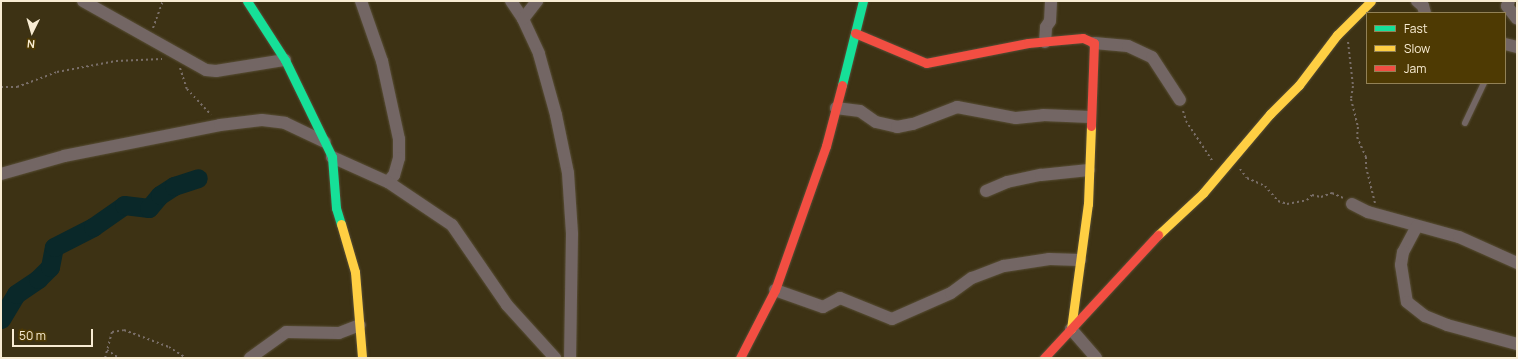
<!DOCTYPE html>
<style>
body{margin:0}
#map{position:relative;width:1518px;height:359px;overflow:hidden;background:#3d3214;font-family:Manrope,sans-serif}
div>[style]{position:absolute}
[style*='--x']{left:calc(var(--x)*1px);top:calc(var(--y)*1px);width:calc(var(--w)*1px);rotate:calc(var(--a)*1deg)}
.river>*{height:19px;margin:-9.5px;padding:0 9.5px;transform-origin:9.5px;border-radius:9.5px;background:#0a2829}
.path>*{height:2px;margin-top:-1px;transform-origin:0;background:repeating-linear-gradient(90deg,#796e68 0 2px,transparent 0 5px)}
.roads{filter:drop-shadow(0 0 1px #584e36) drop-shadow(0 0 1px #584e36)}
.lane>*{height:6px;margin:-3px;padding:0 3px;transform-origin:3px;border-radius:3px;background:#736664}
.street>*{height:12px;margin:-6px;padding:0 6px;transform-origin:6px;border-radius:6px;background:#736664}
.fast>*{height:9px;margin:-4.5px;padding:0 4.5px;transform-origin:4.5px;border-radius:4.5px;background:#16e098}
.slow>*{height:9px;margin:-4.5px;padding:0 4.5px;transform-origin:4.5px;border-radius:4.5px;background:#ffcf43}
.jam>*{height:9px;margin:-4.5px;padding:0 4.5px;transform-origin:4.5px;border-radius:4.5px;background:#f24e42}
span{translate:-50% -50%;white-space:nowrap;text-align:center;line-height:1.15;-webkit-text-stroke:3.5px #4e3a03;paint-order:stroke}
.frame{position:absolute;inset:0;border:2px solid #f8ecd3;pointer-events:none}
.legend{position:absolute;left:1366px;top:12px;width:140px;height:72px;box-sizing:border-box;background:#4e3a03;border:1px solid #928156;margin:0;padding:5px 7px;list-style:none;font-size:12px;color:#f8ecd3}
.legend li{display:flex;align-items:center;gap:8px;height:20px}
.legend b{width:20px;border:1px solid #928156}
.north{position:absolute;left:12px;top:12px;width:40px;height:40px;-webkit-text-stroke:3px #4e3a03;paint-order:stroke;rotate:185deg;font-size:11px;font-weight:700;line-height:16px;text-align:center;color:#f8ecd3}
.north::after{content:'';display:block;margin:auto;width:14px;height:18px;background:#f8ecd3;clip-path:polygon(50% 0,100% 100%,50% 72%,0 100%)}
.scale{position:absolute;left:12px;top:329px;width:81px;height:18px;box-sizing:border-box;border:2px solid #f8ecd3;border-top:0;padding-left:5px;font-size:12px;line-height:14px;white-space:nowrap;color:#f8ecd3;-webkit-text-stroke:3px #4e3a03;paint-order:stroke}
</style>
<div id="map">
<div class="river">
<div style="--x:1;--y:319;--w:29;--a:-59"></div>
<div style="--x:16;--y:294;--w:27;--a:-34"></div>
<div style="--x:38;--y:279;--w:17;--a:-45"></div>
<div style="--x:50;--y:267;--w:20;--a:-79"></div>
<div style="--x:54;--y:247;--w:44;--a:-27.1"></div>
<div style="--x:93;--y:227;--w:38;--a:-35"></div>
<div style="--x:124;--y:205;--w:25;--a:7"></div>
<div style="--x:149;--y:208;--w:17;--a:-50"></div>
<div style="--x:160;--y:195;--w:17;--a:-33"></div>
<div style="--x:174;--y:186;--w:25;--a:-18"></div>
</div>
<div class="path">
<div style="--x:153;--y:28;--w:29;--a:-70"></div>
<div style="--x:1348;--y:42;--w:44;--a:83.5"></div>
<div style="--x:1353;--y:86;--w:13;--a:99"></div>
<div style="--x:1351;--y:99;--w:29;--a:76"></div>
<div style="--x:1358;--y:127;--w:10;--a:96"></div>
<div style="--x:1357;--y:137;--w:22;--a:66"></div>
<div style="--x:1366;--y:157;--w:10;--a:90"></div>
<div style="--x:1366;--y:167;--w:37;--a:76"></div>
<div style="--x:180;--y:68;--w:22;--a:72"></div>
<div style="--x:187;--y:89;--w:35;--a:47"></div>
<div style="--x:1;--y:87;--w:16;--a:0"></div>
<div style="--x:17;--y:87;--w:43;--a:-20.6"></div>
<div style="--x:57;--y:72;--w:60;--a:-10.6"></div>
<div style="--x:116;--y:61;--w:46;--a:-2.5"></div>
<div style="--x:1183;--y:111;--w:10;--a:73"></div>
<div style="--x:1186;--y:121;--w:49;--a:56.6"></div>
<div style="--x:1240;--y:169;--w:11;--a:52"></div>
<div style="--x:1247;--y:178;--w:20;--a:24"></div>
<div style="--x:1265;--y:186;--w:20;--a:49"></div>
<div style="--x:1278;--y:201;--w:9;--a:18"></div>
<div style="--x:1287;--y:204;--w:20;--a:-11"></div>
<div style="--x:1307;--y:200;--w:7;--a:-45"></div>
<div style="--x:1312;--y:195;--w:9;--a:13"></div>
<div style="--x:1321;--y:197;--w:12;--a:-20"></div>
<div style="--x:1332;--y:193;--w:12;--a:24"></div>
<div style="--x:107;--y:350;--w:14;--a:34"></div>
<div style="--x:105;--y:358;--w:27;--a:-75"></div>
<div style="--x:112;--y:332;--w:12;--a:-9"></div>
<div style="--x:124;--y:330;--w:48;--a:20.7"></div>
<div style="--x:169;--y:347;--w:20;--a:33"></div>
</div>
<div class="roads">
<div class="lane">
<div style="--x:1465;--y:123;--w:44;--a:-64.6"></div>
</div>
<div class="street">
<div style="--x:83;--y:1;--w:141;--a:29.3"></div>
<div style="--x:206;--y:70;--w:10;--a:6"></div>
<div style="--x:216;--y:71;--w:70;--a:-9.1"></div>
<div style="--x:361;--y:1;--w:64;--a:70.7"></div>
<div style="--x:382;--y:61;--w:80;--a:77.7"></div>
<div style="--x:399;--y:139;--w:19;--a:90"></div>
<div style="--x:399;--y:158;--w:18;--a:106"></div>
<div style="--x:394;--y:175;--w:9;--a:131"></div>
<div style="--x:511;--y:1;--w:22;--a:56"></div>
<div style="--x:523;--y:19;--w:38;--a:65"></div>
<div style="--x:539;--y:54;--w:63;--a:74.4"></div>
<div style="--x:556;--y:115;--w:59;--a:78.3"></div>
<div style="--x:568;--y:173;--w:61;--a:86.2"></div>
<div style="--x:572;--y:234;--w:124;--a:90.9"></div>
<div style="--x:1417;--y:1;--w:8;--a:40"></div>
<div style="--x:1423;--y:6;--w:7;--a:74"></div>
<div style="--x:1509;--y:1;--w:5;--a:112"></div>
<div style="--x:1507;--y:6;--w:16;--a:52"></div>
<div style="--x:523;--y:19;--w:23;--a:-52"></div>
<div style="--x:1045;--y:42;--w:15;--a:-86"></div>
<div style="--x:1046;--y:27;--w:7;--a:-56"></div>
<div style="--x:1050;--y:21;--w:20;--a:-87"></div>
<div style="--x:1094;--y:43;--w:34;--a:5"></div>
<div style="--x:1128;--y:46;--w:26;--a:25"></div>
<div style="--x:1152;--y:57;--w:51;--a:56.9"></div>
<div style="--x:1505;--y:44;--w:12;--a:14"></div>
<div style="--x:836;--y:108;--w:24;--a:7"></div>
<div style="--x:860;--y:111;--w:19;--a:35"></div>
<div style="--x:876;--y:122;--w:22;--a:13"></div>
<div style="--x:897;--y:127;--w:16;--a:-11"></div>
<div style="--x:913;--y:124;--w:47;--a:-21.1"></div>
<div style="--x:957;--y:107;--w:60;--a:10.6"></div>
<div style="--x:1016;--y:118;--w:27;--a:-6"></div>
<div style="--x:1043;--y:115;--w:47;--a:2.4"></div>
<div style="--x:332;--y:157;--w:61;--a:24.1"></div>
<div style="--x:388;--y:182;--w:77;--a:33.9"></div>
<div style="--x:452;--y:225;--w:97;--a:55.5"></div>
<div style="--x:507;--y:305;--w:72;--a:47.8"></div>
<div style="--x:1;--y:174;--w:66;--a:-15.9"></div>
<div style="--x:64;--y:156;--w:159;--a:-11.2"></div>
<div style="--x:220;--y:125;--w:42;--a:-6.8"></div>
<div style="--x:262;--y:120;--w:23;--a:7"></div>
<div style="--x:285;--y:123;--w:44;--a:25.4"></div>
<div style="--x:986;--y:191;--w:23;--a:-23"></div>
<div style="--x:1007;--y:182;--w:35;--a:-12"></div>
<div style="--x:1041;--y:175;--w:48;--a:-5.9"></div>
<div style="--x:1352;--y:204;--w:18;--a:27"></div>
<div style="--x:1368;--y:212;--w:94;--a:15.4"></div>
<div style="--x:1459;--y:237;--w:64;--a:24.1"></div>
<div style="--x:1417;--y:226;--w:30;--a:118"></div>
<div style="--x:1403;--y:252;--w:13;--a:99"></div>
<div style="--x:1401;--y:265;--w:37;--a:81"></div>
<div style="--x:1407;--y:302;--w:23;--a:38"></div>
<div style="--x:1425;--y:316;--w:24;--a:22"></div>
<div style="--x:1447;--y:325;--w:73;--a:15.2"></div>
<div style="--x:775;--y:290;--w:51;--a:19.5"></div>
<div style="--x:823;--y:307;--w:19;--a:-28"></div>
<div style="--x:840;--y:298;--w:56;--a:22"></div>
<div style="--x:892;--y:319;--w:64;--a:-23.8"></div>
<div style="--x:951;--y:293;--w:26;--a:-36"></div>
<div style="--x:972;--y:278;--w:34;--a:-21"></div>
<div style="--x:1004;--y:266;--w:46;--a:-8.8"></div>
<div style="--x:1049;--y:259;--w:31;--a:2"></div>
<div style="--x:1071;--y:329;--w:38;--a:49"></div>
<div style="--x:250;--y:358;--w:44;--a:-35.8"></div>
<div style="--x:286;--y:332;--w:53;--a:1.1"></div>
<div style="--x:339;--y:333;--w:22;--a:-21"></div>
</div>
<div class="fast">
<div style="--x:247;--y:1;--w:70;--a:57.2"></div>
<div style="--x:285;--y:60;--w:108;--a:64.1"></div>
<div style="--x:332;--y:157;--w:51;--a:85.5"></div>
<div style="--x:336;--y:208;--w:17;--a:73"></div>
<div style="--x:842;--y:85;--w:87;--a:-76"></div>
</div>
<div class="slow">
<div style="--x:341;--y:224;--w:50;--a:73.7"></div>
<div style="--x:355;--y:272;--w:86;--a:85.3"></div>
<div style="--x:1158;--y:235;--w:62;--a:-43"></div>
<div style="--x:1203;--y:193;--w:104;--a:-49.7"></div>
<div style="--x:1270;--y:114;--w:41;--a:-45"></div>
<div style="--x:1299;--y:85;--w:63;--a:-52.8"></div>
<div style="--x:1337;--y:35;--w:48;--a:-45"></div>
<div style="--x:1071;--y:329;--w:126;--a:-82.3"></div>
<div style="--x:1088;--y:204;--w:78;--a:-87.8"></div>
</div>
<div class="jam">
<div style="--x:855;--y:33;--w:77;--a:22.9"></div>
<div style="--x:926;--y:63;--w:104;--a:-11.1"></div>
<div style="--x:1028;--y:43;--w:55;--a:-5.2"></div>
<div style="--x:1083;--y:38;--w:12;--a:24"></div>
<div style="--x:1094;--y:43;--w:83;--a:92.1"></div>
<div style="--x:740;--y:358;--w:76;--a:-62.8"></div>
<div style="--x:775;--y:290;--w:153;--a:-70.5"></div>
<div style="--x:826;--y:146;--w:63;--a:-75.3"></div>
<div style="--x:1044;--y:358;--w:168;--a:-47.2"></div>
</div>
</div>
<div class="frame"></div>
<ul class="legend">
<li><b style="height:5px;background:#16e098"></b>Fast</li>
<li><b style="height:5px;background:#ffcf43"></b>Slow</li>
<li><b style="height:5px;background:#f24e42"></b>Jam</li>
</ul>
<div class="north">N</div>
<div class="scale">50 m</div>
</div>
